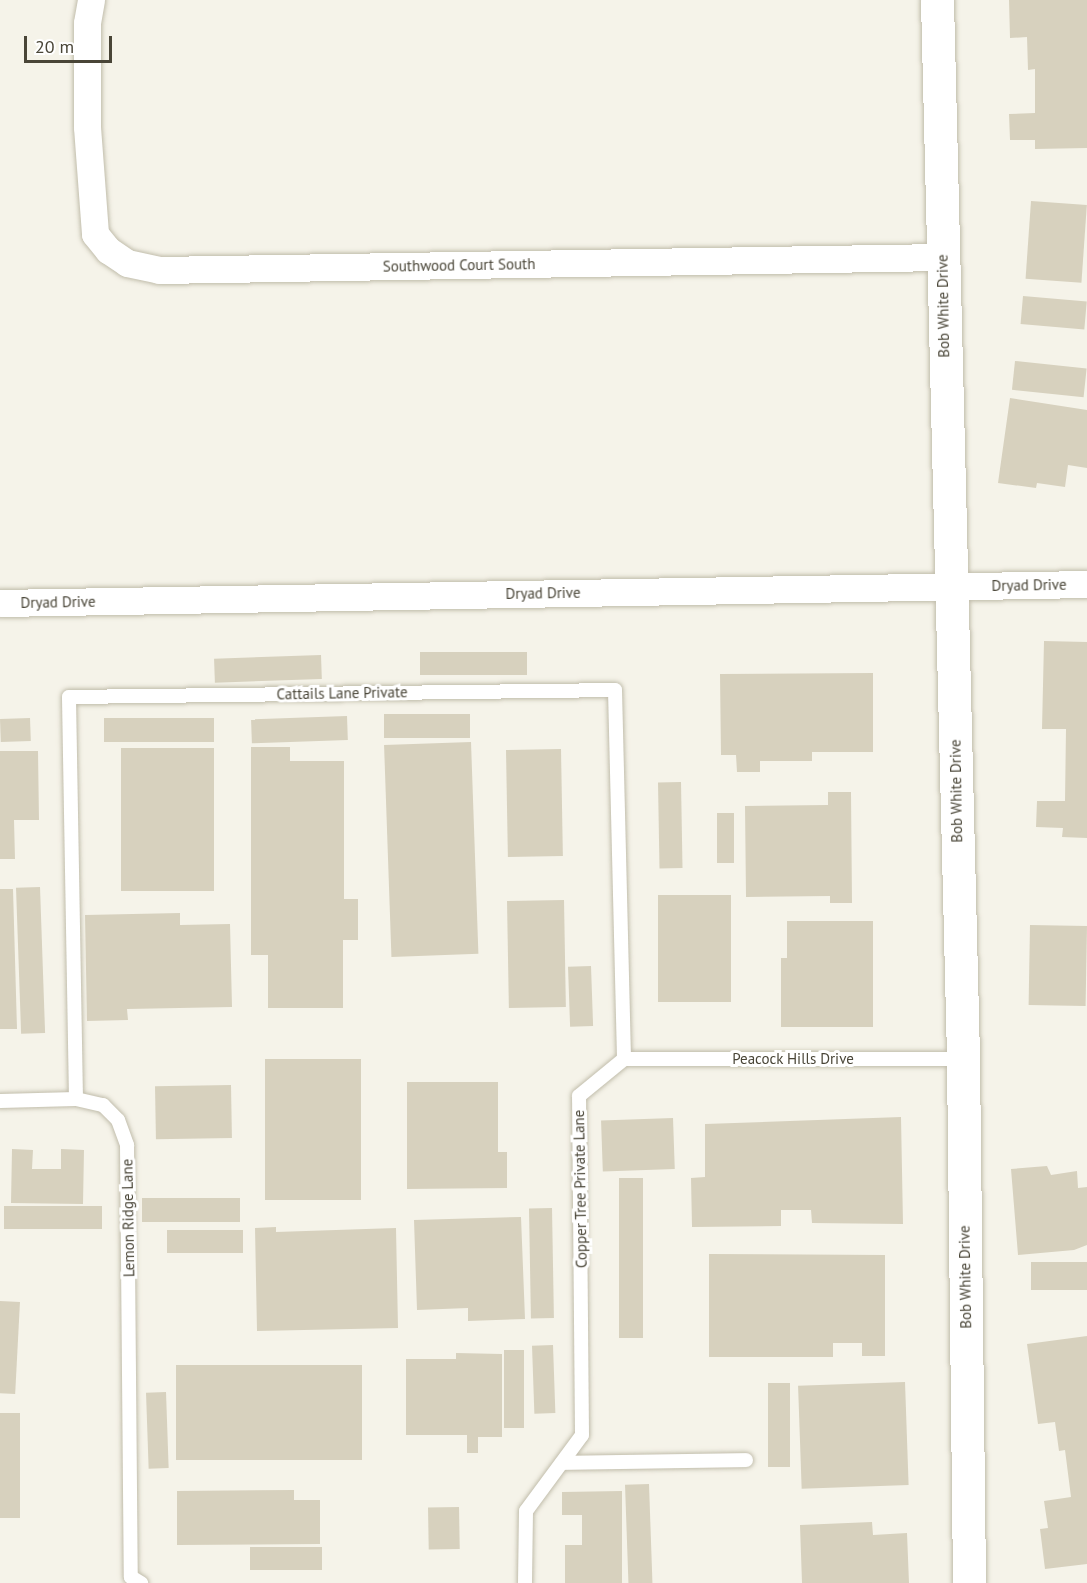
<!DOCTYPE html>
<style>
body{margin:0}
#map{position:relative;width:1087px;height:1583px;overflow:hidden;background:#f5f3e9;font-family:"PT Sans",sans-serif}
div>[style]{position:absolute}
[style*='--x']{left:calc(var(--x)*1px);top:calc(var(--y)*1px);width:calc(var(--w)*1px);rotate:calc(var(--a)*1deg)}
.building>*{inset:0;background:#d7d1be;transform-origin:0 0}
.roads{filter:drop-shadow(0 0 2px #c1bdab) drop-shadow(0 0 2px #c1bdab)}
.service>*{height:14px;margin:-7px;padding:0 7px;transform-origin:7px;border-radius:7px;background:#fff}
.minor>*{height:27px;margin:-13.5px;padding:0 13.5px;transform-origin:13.5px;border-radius:13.5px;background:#fff}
.tertiary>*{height:33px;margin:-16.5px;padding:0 16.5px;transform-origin:16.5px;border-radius:16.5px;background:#fff}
span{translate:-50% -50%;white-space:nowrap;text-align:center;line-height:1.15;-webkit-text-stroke:6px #fff;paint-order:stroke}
.street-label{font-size:15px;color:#494537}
.scale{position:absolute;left:24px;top:36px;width:88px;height:27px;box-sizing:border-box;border:3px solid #494537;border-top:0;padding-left:8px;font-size:18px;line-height:21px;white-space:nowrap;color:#494537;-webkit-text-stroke:4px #fff;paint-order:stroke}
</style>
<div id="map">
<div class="building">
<div style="clip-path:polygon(1009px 0,1087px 0,1087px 148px,1035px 149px,1035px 140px,1010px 140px,1009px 114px,1035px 113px,1035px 69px,1028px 70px,1027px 37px,1010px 38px)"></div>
<div style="left:1031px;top:201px;width:56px;height:78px;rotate:4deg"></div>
<div style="left:1023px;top:296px;width:64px;height:28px;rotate:5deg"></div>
<div style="left:1015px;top:361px;width:72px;height:29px;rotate:6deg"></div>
<div style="clip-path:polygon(1010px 398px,1087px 410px,1087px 468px,1068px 465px,1065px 487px,1037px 483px,1036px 488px,998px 483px)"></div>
<div style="clip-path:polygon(1044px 641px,1087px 642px,1087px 838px,1062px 837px,1063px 828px,1036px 827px,1037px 801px,1065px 801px,1066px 729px,1042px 729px)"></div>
<div style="left:527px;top:652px;width:23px;height:107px;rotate:90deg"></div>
<div style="left:321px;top:655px;width:24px;height:107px;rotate:88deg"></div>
<div style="clip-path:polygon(873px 673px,873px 752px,812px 752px,812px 761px,760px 761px,760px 772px,737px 772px,736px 755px,721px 755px,720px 674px)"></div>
<div style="left:470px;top:714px;width:24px;height:86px;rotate:90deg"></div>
<div style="left:347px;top:716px;width:24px;height:96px;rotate:88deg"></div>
<div style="left:30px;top:718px;width:23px;height:30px;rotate:88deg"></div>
<div style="left:214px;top:718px;width:24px;height:110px;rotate:90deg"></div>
<div style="left:471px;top:742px;width:212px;height:87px;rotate:88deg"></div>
<div style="clip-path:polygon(251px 747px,290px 747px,290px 761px,344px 761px,344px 899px,358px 899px,358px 940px,343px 940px,343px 1008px,268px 1008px,268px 955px,251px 955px)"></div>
<div style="left:121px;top:748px;width:93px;height:143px"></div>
<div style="left:561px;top:749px;width:107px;height:55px;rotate:89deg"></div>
<div style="clip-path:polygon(0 751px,38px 751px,39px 820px,14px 820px,15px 859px,0 859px)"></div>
<div style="left:681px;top:782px;width:86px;height:23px;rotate:89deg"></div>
<div style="clip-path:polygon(828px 792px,851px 792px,852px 903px,830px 903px,830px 896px,746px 897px,745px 806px,828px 805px)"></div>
<div style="left:717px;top:813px;width:17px;height:50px"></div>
<div style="left:40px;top:887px;width:146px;height:24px;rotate:88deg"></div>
<div style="clip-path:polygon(0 889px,13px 889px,17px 1029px,0 1029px)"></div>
<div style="left:658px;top:895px;width:73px;height:107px"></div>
<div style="left:564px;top:900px;width:107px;height:57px;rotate:89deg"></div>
<div style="clip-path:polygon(180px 913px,180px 925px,230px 924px,232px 1007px,127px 1009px,128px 1020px,87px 1021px,85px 915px)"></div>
<div style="clip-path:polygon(787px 921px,873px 921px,873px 1027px,781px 1027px,781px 958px,787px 958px)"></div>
<div style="left:1030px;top:925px;width:57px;height:80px;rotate:1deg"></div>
<div style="left:591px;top:966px;width:60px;height:23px;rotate:88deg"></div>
<div style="left:361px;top:1059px;width:141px;height:96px;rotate:90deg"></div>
<div style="clip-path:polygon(407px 1082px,498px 1082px,498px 1152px,507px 1152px,507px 1188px,407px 1189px)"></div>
<div style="left:231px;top:1085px;width:53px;height:76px;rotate:89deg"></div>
<div style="clip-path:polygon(901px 1117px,903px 1224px,812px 1223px,811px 1210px,781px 1210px,781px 1226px,692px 1227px,691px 1178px,705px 1177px,705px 1124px)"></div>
<div style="left:673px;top:1118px;width:51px;height:72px;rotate:88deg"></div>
<div style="clip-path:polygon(12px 1149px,33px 1150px,32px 1169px,61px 1169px,61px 1149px,84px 1150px,83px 1204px,11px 1203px)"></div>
<div style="clip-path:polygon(1047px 1166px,1051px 1175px,1077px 1171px,1078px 1188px,1087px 1187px,1087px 1245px,1074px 1250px,1018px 1255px,1011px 1169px)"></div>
<div style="left:619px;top:1178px;width:24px;height:160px"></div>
<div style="left:240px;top:1198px;width:24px;height:98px;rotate:90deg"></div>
<div style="left:102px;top:1206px;width:23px;height:98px;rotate:90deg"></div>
<div style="left:552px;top:1208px;width:110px;height:23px;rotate:89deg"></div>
<div style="clip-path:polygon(521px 1217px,525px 1319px,468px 1321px,468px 1308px,417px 1310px,414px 1220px)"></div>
<div style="clip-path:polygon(276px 1227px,276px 1232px,396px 1228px,398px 1328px,257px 1331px,255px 1228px)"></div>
<div style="left:243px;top:1230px;width:23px;height:76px;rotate:90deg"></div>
<div style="clip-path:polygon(709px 1254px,885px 1255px,885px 1356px,862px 1356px,862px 1343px,833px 1343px,833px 1357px,709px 1357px)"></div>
<div style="left:1087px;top:1262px;width:28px;height:56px;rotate:90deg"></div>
<div style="left:0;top:1301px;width:20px;height:92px;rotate:3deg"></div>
<div style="clip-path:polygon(1087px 1336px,1087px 1564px,1045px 1569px,1040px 1529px,1048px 1528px,1044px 1501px,1071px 1497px,1065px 1450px,1059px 1451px,1055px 1422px,1038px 1424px,1027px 1344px)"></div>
<div style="left:553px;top:1345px;width:68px;height:21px;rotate:88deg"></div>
<div style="left:504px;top:1350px;width:20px;height:78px"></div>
<div style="clip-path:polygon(456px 1353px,502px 1354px,502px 1437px,478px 1437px,478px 1453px,467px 1453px,467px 1435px,406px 1435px,406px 1359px,456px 1359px)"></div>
<div style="left:176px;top:1365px;width:186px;height:95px"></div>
<div style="left:905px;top:1382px;width:103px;height:107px;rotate:88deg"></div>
<div style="left:768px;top:1383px;width:22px;height:84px"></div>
<div style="left:166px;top:1392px;width:76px;height:20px;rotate:88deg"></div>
<div style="left:0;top:1413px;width:20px;height:105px"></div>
<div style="left:649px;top:1484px;width:99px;height:24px;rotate:88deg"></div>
<div style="clip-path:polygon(294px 1490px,294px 1500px,320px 1500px,320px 1544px,177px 1545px,177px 1491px)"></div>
<div style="clip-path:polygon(622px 1491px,622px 1583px,565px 1583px,565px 1545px,582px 1545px,582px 1515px,562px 1515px,562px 1492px)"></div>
<div style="left:459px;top:1507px;width:42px;height:31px;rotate:89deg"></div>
<div style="clip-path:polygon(872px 1522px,873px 1535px,907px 1533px,909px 1583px,802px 1583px,800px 1525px)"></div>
<div style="left:322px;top:1547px;width:23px;height:72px;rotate:90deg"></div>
</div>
<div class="roads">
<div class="service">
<div style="--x:624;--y:1059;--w:339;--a:0"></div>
<div style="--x:76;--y:1099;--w:402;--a:-91"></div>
<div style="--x:69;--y:697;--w:546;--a:-0.73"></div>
<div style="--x:615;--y:690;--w:369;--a:88.6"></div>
<div style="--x:0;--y:1101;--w:76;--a:-1.5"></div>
<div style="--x:76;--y:1099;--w:28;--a:13"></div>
<div style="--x:103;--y:1105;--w:21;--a:45"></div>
<div style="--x:118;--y:1120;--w:27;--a:70"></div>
<div style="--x:127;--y:1145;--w:432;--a:89.5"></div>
<div style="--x:131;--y:1577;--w:12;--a:31"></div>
<div style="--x:562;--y:1463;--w:184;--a:-0.9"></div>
<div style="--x:525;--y:1583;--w:72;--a:-89.2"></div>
<div style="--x:526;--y:1511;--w:94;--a:-53.6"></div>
<div style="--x:582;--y:1435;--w:339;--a:-90.5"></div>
<div style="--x:579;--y:1096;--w:58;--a:-39.4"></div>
</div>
<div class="minor">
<div style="--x:91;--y:0;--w:23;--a:100"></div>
<div style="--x:87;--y:23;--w:104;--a:90"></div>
<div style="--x:87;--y:127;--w:107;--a:85.7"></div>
<div style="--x:95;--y:234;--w:21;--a:51"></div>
<div style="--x:108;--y:250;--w:23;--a:34"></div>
<div style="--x:127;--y:263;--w:33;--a:12"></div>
<div style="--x:159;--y:270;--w:783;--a:-0.95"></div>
<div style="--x:0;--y:603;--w:1087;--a:-1"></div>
</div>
<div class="tertiary">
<div style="--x:937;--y:0;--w:1059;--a:88.59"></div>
<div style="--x:963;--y:1059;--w:524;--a:89.34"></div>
</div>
</div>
<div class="street-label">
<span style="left:459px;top:265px;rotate:-1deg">Southwood Court South</span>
<span style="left:943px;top:306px;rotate:-91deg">Bob White Drive</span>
<span style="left:1029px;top:585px;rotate:-1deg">Dryad Drive</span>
<span style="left:543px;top:593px;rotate:-1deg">Dryad Drive</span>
<span style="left:58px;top:602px;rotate:-1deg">Dryad Drive</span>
<span style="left:342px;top:693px;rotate:-1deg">Cattails Lane Private</span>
<span style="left:956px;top:791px;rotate:-91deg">Bob White Drive</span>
<span style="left:793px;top:1059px">Peacock Hills Drive</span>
<span style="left:580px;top:1189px;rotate:-91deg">Copper Tree Private Lane</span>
<span style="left:128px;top:1218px;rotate:-91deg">Lemon Ridge Lane</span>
<span style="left:965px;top:1277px;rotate:-91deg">Bob White Drive</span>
</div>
<div class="scale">20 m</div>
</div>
